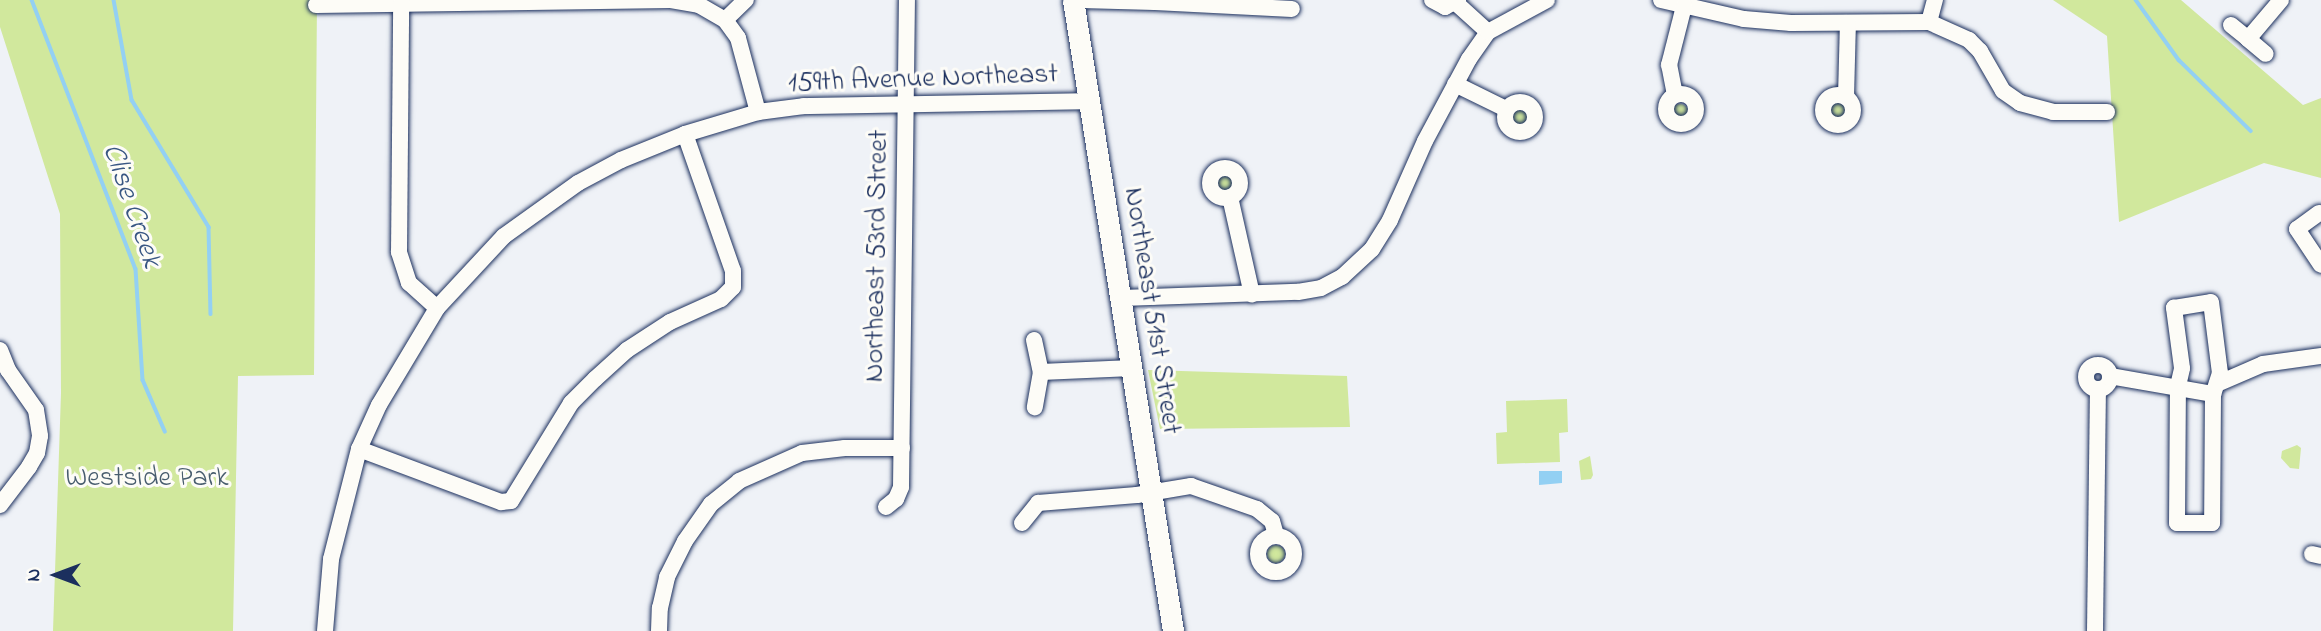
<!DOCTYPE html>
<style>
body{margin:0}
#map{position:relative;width:2321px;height:631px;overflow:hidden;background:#eff2f7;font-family:"Indie Flower",sans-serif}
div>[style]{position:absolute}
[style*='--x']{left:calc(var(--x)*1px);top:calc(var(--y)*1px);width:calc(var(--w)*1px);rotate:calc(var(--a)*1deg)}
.green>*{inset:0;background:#d1e89d}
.round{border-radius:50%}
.water>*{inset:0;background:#93d0f3}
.stream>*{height:3.5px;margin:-1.75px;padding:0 1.75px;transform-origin:1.75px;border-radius:1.75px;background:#93d0f3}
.roads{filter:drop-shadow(0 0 2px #1b2f5e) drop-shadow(0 0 2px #1b2f5e)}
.minor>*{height:16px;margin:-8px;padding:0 8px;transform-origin:8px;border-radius:8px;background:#fdfcf7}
.minor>.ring{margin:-8px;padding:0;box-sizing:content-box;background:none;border:16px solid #fdfcf7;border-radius:50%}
.major>*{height:21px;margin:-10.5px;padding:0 10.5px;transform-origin:10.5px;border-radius:10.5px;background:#fdfcf7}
span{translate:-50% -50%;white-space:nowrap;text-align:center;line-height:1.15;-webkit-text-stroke:6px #fdfcf7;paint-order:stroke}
.street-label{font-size:28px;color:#1b2f5e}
.park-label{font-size:28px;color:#485d6e}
.water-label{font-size:30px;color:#395783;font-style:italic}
.north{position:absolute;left:21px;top:540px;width:70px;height:70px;-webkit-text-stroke:5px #fdfcf7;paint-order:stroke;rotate:270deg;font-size:19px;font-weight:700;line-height:28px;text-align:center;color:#1b2f5e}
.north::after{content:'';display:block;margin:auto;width:24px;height:32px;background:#1b2f5e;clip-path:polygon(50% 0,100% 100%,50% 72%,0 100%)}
</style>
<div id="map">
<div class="green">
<div style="clip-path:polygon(0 0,317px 0,314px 375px,238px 376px,233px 631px,53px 631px,61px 393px,60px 214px,0 27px)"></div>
<div style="clip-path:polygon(2053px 0,2181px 0,2303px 105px,2321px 98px,2321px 178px,2264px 163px,2119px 222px,2107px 36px)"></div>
<div class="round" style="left:1828px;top:101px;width:20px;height:20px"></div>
<div class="round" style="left:1672px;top:104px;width:16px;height:16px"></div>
<div class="round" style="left:1511px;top:107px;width:18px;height:18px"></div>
<div class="round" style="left:1216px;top:173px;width:18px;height:18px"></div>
<div style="clip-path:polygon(1148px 370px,1347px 376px,1350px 427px,1160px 429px)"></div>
<div style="clip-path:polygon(1567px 399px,1568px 432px,1559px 433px,1560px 462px,1497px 464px,1496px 433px,1507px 432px,1506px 401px)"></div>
<div style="clip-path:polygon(2297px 445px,2301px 448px,2299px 469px,2290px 468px,2281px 458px,2282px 451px)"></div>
<div style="clip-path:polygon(1590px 456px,1593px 475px,1591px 479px,1581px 480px,1579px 461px)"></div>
<div class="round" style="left:1267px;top:545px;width:18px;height:18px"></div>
</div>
<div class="water">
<div style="clip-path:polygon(1539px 471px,1562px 471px,1562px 483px,1539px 485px)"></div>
</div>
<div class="stream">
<div style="--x:32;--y:0;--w:288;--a:68.9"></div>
<div style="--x:136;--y:269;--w:111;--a:86.4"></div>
<div style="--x:143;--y:380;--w:56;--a:66.7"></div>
<div style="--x:114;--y:0;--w:102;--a:79.8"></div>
<div style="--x:132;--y:100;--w:149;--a:58.8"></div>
<div style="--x:209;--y:227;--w:87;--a:88.7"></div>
<div style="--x:2136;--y:0;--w:74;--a:54.4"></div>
<div style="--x:2179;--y:60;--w:101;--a:44.6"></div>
</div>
<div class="roads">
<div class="minor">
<div style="--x:1432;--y:0;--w:15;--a:28"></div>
<div style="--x:1445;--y:7;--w:15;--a:-28"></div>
<div style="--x:1661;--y:0;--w:85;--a:12.9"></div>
<div style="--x:1744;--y:19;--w:47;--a:4.9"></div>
<div style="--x:1791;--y:23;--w:138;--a:-0.4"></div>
<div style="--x:1929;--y:22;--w:44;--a:24.2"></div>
<div style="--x:1969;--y:40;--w:16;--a:45"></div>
<div style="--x:1980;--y:51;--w:46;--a:60.1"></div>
<div style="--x:2003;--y:91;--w:21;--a:35"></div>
<div style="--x:2020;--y:103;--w:34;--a:15"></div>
<div style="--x:2053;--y:112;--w:54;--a:0"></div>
<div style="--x:1073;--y:3;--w:9;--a:-21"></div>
<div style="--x:1081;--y:0;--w:74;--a:1.5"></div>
<div style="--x:1155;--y:2;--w:137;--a:2.9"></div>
<div style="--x:1456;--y:3;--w:43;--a:42.2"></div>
<div style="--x:316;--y:5;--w:355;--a:-0.8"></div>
<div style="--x:671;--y:0;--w:28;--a:10"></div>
<div style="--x:699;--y:5;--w:30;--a:30"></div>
<div style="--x:725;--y:20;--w:22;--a:54"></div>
<div style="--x:738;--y:38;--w:77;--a:74.9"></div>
<div style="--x:725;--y:20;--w:29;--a:-44"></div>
<div style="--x:1929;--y:22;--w:23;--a:-75"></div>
<div style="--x:2231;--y:25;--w:22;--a:39"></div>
<div style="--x:2248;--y:39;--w:51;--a:-49.8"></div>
<div style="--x:2248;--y:39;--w:23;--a:40"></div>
<div style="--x:1455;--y:84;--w:57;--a:26.1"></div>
<div class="ring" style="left:1666px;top:94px;width:14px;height:14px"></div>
<div class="ring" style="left:1823px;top:95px;width:14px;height:14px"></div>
<div style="--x:1675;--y:95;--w:31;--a:-101"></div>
<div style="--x:1669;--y:65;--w:61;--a:-75.7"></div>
<div style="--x:1846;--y:97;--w:74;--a:-88.5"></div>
<div class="ring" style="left:1505px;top:102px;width:14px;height:14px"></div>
<div style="--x:685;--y:134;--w:145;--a:70.7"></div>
<div style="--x:733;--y:271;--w:16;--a:90"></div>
<div class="ring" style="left:1210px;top:168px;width:14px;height:14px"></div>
<div style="--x:1230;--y:197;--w:100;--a:77.3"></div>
<div style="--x:2319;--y:213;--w:27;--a:144"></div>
<div style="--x:2297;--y:229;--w:43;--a:56.3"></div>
<div style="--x:1122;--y:298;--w:176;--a:-2"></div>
<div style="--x:1298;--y:292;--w:23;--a:-10"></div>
<div style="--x:1321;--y:288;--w:24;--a:-28"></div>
<div style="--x:1342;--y:277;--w:41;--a:-43"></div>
<div style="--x:1372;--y:249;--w:34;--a:-58"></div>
<div style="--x:1390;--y:220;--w:86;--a:-66.1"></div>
<div style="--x:1425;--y:141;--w:93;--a:-61.8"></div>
<div style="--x:1469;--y:59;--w:33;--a:-55"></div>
<div style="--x:1488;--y:32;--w:67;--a:-28.5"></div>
<div style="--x:2211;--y:302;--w:72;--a:82.8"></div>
<div style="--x:2220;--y:373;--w:22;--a:108"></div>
<div style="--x:2213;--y:394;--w:129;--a:90.4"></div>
<div style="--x:2212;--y:523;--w:35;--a:180"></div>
<div style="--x:2177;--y:523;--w:137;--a:-89.6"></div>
<div style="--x:2178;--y:386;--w:18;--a:-77"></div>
<div style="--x:2182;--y:368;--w:61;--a:-97.6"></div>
<div style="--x:2174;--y:308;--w:37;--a:-9"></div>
<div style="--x:437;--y:308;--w:98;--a:-47.1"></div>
<div style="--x:504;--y:236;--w:91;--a:-35.6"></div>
<div style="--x:578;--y:183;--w:49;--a:-28.1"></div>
<div style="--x:621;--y:160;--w:69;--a:-22.1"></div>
<div style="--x:685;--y:134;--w:76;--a:-16.8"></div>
<div style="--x:758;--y:112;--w:46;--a:-7.4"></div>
<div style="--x:804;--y:106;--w:285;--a:-1"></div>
<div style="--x:1034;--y:340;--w:33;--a:78"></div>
<div style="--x:1041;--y:372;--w:36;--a:100"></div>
<div style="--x:0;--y:350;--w:22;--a:68"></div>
<div style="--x:8;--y:370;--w:49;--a:55"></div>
<div style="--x:36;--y:410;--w:26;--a:81"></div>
<div style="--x:40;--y:436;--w:17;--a:100"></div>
<div style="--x:37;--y:453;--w:16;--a:120"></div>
<div style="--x:29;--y:467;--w:48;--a:127.3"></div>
<div class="ring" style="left:2086px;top:365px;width:8px;height:8px"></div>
<div style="--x:1041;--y:372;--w:91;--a:-2.5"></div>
<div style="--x:2110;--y:376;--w:105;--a:9.9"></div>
<div style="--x:2217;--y:384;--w:50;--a:-23.5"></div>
<div style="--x:2263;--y:364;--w:59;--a:-7.9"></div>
<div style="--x:359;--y:449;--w:152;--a:20.5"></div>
<div style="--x:501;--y:502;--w:10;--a:-6"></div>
<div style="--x:511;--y:501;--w:115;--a:-58.5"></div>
<div style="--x:571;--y:403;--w:34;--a:-45"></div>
<div style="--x:595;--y:379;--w:43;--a:-42.2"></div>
<div style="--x:627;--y:350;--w:51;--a:-33.1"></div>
<div style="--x:670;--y:322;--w:56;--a:-24.3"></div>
<div style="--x:721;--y:299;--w:17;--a:-45"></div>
<div style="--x:886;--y:507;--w:13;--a:-39"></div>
<div style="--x:896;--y:499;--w:13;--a:-67"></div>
<div style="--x:901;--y:487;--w:487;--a:-89.3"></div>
<div style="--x:1022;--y:523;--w:26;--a:-51"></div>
<div style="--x:1038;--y:503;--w:99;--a:-4.6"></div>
<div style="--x:1137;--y:495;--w:55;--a:-9.5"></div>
<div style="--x:1191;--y:486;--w:70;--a:19.2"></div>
<div style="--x:1257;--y:509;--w:19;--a:39"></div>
<div style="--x:1272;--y:521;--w:15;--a:74"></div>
<div class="ring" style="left:1258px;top:536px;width:20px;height:20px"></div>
<div style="--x:2312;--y:554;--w:9;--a:13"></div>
<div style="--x:325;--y:631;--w:72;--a:-85.2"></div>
<div style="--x:331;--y:559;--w:114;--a:-75.7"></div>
<div style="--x:359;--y:449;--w:48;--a:-65.6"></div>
<div style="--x:379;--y:405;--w:113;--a:-59.1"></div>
<div style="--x:437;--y:308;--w:38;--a:-138"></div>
<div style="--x:409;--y:283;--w:33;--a:-108"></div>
<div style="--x:399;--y:252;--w:249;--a:-89.5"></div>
<div style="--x:659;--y:631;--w:23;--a:-88"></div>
<div style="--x:660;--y:608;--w:32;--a:-77"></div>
<div style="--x:667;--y:577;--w:40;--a:-63.4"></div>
<div style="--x:685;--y:541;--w:45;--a:-54.9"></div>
<div style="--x:711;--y:504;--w:36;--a:-39"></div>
<div style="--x:739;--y:481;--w:69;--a:-24"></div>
<div style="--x:802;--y:453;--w:43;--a:-6.6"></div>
<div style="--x:845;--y:448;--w:57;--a:0"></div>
<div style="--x:2095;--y:631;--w:242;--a:-89.3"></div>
</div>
<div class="major">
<div style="--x:1073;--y:0;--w:639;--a:80.99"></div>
</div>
</div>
<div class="street-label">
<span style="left:923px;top:80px;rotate:-2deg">159th Avenue Northeast</span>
<span style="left:878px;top:256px;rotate:-89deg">Northeast 53rd Street</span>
<span style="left:1151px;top:311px;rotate:81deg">Northeast 51st Street</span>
</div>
<div class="park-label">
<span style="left:147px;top:479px">Westside Park</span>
</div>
<div class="water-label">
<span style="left:131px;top:206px;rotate:71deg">Clise Creek</span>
</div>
<div class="north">N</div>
</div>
